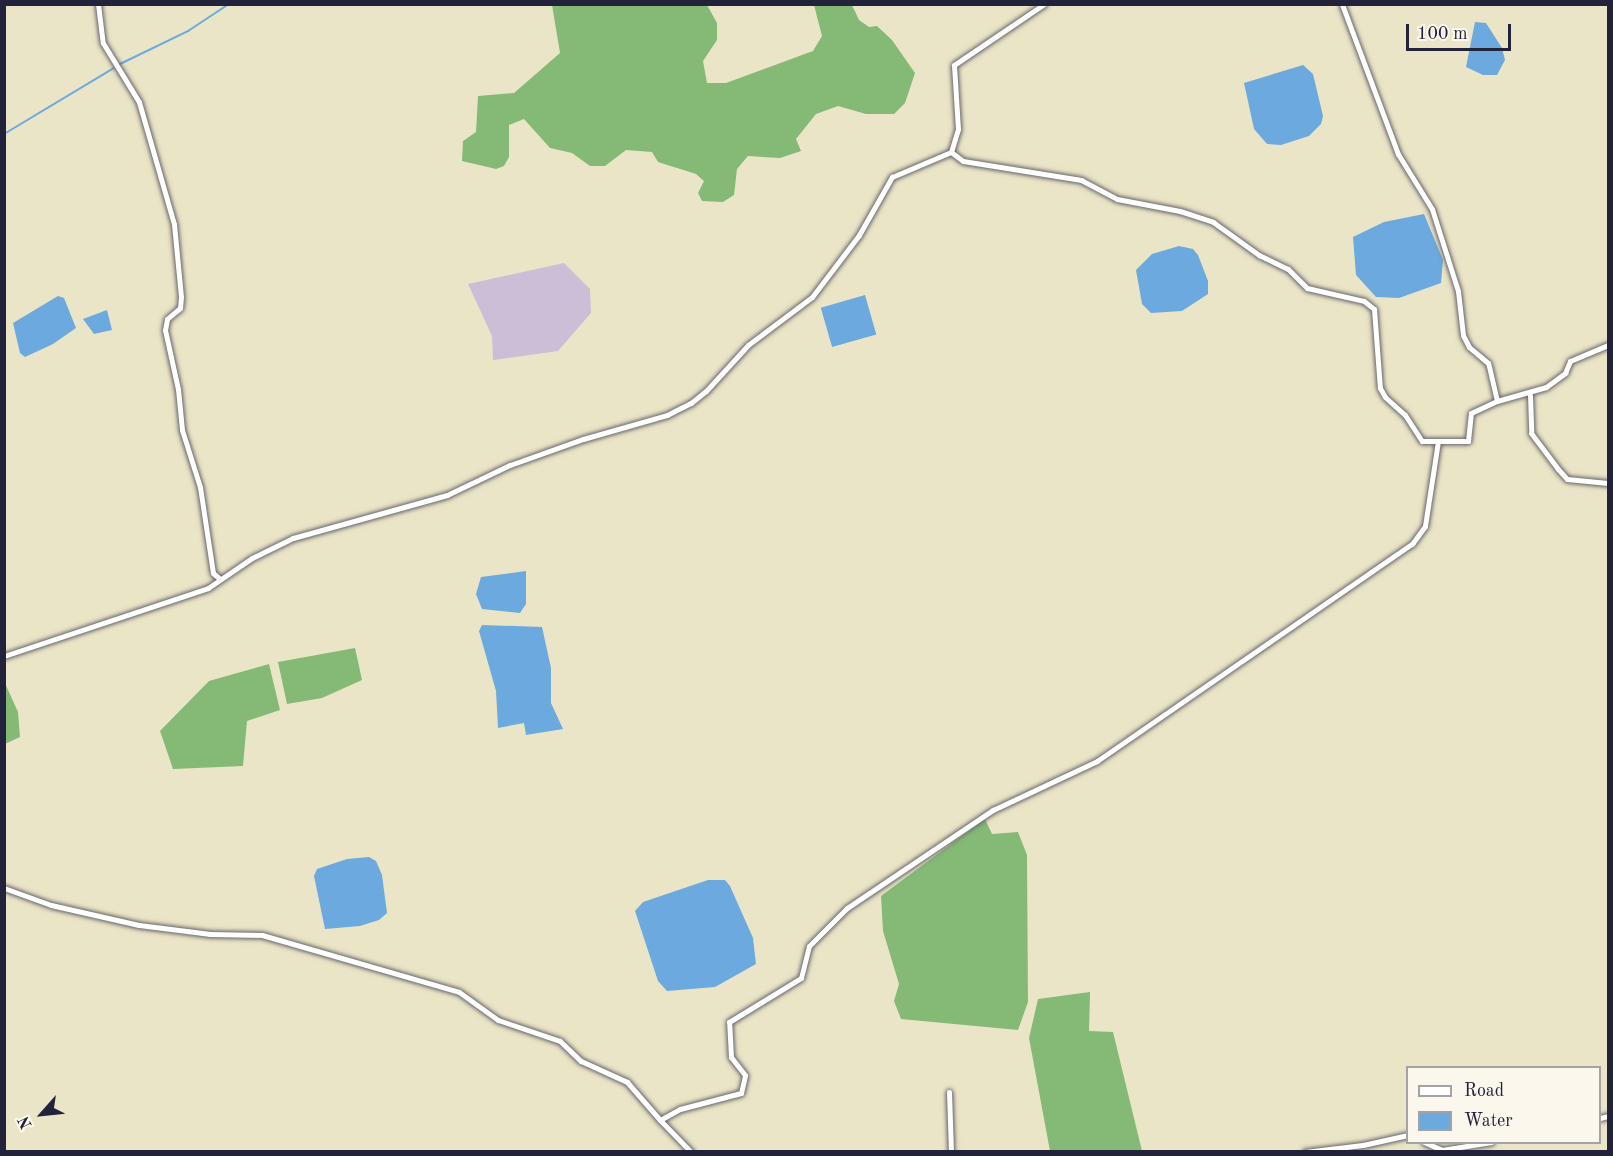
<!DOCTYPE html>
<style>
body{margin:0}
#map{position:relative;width:1613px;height:1156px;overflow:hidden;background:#ebe5c7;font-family:"Old Standard TT",serif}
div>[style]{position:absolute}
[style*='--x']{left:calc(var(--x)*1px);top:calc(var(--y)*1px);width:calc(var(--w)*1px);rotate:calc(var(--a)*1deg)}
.industrial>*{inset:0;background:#cabfd6}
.forest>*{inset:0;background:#84ba76}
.water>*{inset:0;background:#6ca9de;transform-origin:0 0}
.stream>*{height:2px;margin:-1px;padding:0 1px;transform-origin:1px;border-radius:1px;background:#6ca9de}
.roads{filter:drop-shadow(0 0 2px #68666c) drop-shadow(0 0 2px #68666c)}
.minor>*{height:5px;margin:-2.5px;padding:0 2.5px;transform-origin:2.5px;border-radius:2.5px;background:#fff}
span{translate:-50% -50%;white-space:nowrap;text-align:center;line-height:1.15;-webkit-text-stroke:6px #fbf7ec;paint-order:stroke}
.frame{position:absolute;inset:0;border:6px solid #22223b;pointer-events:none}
.legend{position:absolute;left:1406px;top:1066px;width:195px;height:78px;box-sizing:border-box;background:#fbf7ec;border:2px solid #a4a2a5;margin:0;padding:8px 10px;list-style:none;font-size:18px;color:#22223b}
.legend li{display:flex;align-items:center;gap:12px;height:30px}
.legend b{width:30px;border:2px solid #a4a2a5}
.north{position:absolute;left:12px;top:1084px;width:60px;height:60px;-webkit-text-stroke:4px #fbf7ec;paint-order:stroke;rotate:243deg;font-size:16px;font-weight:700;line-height:24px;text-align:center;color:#22223b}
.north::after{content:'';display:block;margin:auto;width:21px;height:27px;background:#22223b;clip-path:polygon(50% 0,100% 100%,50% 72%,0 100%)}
.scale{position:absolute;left:1406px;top:24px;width:105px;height:27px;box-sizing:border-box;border:3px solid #22223b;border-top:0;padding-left:8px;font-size:18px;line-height:21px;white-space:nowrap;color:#22223b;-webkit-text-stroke:4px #fbf7ec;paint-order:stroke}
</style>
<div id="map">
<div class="industrial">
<div style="clip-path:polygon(564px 263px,590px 289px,591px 313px,558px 351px,493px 360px,492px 336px,468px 284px)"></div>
</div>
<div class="forest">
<div style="clip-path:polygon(552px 5px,707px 5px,717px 23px,717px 40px,703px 61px,707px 83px,726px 83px,813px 51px,822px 36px,814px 5px,852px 5px,859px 20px,869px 27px,877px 26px,892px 40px,915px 73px,905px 103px,894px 114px,866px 114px,838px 106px,816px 114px,796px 139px,801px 151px,780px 158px,748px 156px,737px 169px,734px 195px,723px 202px,702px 201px,698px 193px,704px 181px,696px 174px,658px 162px,652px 152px,626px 150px,605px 166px,590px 166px,572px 153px,550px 148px,524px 119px,509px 125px,509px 157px,504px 166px,496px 169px,462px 161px,463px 141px,476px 132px,478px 96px,514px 93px,560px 53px)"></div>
<div style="clip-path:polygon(355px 648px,362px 680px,322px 698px,287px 704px,278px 662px)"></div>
<div style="clip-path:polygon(269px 664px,280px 710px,247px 721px,243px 766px,173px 769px,160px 731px,209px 681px)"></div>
<div style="clip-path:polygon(4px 681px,18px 712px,20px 737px,5px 744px)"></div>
<div style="clip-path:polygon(985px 819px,992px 834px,1018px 832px,1027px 855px,1028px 1002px,1018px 1030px,901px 1019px,894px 1001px,899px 984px,883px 931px,881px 896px)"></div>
<div style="clip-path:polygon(1090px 992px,1089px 1031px,1113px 1032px,1142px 1151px,1050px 1151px,1029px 1038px,1038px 999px)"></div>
</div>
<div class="water">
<div style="clip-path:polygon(1475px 22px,1486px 23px,1502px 48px,1505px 60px,1497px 75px,1483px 75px,1466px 67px)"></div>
<div style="clip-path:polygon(1303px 65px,1313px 74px,1323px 116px,1321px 124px,1309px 136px,1281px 145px,1267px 144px,1254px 129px,1244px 83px)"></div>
<div style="clip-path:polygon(1424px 214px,1443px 260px,1441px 283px,1399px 298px,1376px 297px,1356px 275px,1353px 237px,1384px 222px)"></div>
<div style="clip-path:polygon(1179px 246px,1193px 249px,1198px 255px,1208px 281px,1208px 294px,1182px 311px,1151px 313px,1142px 304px,1136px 270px,1152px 254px)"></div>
<div style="left:865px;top:295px;width:41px;height:46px;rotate:74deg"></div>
<div style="clip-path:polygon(58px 296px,64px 298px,76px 328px,53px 344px,25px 357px,20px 353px,13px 323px)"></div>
<div style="clip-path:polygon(107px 310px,112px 330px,94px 334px,83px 319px)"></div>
<div style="clip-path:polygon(526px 571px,526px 604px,520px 613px,482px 609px,476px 594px,481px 577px)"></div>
<div style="clip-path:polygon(482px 625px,542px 627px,551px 668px,551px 703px,563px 729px,526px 735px,524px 723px,498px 728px,496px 691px,479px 631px)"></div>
<div style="clip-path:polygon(369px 857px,376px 861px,382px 875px,387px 913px,379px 920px,360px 926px,325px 929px,314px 876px,317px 869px,347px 859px)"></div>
<div style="clip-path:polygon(708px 880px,725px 880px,730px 886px,753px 938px,756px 964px,715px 987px,667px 991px,658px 981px,635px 911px,643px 902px)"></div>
</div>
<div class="stream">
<div style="--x:120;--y:64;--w:76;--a:-25.9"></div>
<div style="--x:188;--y:31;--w:49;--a:-33.4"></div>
<div style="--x:4;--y:134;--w:128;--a:-31"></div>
</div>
<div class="roads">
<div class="minor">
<div style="--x:98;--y:4;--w:39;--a:83"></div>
<div style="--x:103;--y:43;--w:69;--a:58.6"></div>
<div style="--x:139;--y:102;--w:127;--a:74"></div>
<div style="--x:174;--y:224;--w:73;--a:84.5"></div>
<div style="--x:181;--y:297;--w:11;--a:95"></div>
<div style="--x:180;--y:308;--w:17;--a:140"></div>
<div style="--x:167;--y:319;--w:11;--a:100"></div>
<div style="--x:165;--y:330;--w:60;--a:77.6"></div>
<div style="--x:178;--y:389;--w:41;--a:84.4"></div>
<div style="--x:182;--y:430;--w:60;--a:72.5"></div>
<div style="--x:200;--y:487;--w:87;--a:81.4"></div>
<div style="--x:213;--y:573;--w:9;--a:41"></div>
<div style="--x:951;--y:152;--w:15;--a:37"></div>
<div style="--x:963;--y:161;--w:120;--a:9.1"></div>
<div style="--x:1081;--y:180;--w:41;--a:27.8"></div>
<div style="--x:1117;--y:199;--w:64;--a:10.8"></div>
<div style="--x:1180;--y:211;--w:35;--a:18"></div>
<div style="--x:1213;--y:222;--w:57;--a:35.7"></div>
<div style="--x:1259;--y:255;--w:32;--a:26"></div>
<div style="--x:1288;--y:269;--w:27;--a:45"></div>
<div style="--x:1307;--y:288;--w:58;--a:12.8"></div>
<div style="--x:1364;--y:301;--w:13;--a:39"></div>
<div style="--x:1374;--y:309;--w:79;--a:85.7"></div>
<div style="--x:1380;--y:388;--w:10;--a:61"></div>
<div style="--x:1385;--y:397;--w:27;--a:42"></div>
<div style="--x:1405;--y:415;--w:31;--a:57"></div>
<div style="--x:1422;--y:441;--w:46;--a:0"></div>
<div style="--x:1468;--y:441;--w:28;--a:-84"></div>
<div style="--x:1471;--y:413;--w:29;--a:-25"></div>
<div style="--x:1497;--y:401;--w:39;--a:-103"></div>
<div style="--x:1488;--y:363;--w:25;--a:-140"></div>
<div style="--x:1469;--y:347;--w:13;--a:-117"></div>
<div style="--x:1463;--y:335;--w:44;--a:-96.5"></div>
<div style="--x:1458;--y:291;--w:86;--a:-107.6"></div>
<div style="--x:1432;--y:209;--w:65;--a:-121.7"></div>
<div style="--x:1398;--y:154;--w:160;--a:-110.5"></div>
<div style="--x:1530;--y:395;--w:38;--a:88"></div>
<div style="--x:1531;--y:433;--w:45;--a:53.1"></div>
<div style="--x:1558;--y:469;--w:13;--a:48"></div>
<div style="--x:1567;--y:479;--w:41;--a:5.6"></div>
<div style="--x:1497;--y:401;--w:51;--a:-15.9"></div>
<div style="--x:1546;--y:387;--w:24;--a:-36"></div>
<div style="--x:1565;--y:373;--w:13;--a:-67"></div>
<div style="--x:1570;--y:361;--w:41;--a:-22.8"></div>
<div style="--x:4;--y:656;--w:215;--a:-18.4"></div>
<div style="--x:208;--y:588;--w:53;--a:-34.3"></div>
<div style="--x:252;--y:558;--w:46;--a:-26"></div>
<div style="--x:293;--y:538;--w:160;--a:-15.6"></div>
<div style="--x:447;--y:495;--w:70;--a:-25.5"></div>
<div style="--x:510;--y:465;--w:77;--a:-19.6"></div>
<div style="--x:583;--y:439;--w:87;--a:-15.9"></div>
<div style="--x:667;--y:415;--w:27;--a:-27"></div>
<div style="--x:691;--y:403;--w:19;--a:-39"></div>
<div style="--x:706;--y:391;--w:62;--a:-47.6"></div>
<div style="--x:748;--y:345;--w:80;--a:-36.9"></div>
<div style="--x:812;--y:297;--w:78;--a:-52.8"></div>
<div style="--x:859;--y:235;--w:67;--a:-60.4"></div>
<div style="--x:892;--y:177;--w:64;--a:-23"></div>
<div style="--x:951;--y:152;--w:24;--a:-73"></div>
<div style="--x:958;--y:129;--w:64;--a:-93.6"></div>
<div style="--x:954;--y:65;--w:109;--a:-34.1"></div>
<div style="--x:4;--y:888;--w:50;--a:19.9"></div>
<div style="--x:51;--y:905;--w:90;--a:12.8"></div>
<div style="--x:139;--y:925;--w:72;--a:7.2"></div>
<div style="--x:210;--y:934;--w:52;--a:1.1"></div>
<div style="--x:262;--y:935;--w:205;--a:16.1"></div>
<div style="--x:459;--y:992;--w:48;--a:35.7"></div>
<div style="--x:498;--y:1020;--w:65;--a:18.7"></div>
<div style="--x:560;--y:1041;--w:29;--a:44"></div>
<div style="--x:581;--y:1061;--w:51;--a:24.5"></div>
<div style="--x:627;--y:1082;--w:50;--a:49"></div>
<div style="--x:660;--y:1120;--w:23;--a:-29"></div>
<div style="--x:680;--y:1109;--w:63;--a:-14.7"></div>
<div style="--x:741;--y:1093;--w:18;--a:-77"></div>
<div style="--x:745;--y:1075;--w:23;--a:-128"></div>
<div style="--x:731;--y:1057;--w:35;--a:-93"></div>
<div style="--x:729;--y:1022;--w:84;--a:-31.4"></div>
<div style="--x:801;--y:978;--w:33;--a:-76"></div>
<div style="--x:809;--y:946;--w:54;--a:-45"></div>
<div style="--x:847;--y:908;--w:176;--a:-33.9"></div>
<div style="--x:993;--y:810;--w:115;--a:-25.2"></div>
<div style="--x:1097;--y:761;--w:383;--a:-34.6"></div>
<div style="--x:1412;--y:544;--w:22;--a:-54"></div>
<div style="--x:1425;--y:526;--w:86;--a:-81.3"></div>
<div style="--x:949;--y:1092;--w:60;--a:88.1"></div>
<div style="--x:1600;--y:1118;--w:8;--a:-14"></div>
<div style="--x:660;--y:1120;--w:45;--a:45.9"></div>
<div style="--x:1424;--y:1142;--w:20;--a:24"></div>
<div style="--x:1442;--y:1150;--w:50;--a:-9.3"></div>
<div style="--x:1305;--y:1152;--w:58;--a:-6.9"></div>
<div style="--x:1363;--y:1145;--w:46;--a:-12.5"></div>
</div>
</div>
<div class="frame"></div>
<ul class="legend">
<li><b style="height:8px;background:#fff"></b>Road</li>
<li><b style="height:16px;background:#6ca9de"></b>Water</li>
</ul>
<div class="north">N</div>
<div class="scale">100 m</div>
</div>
